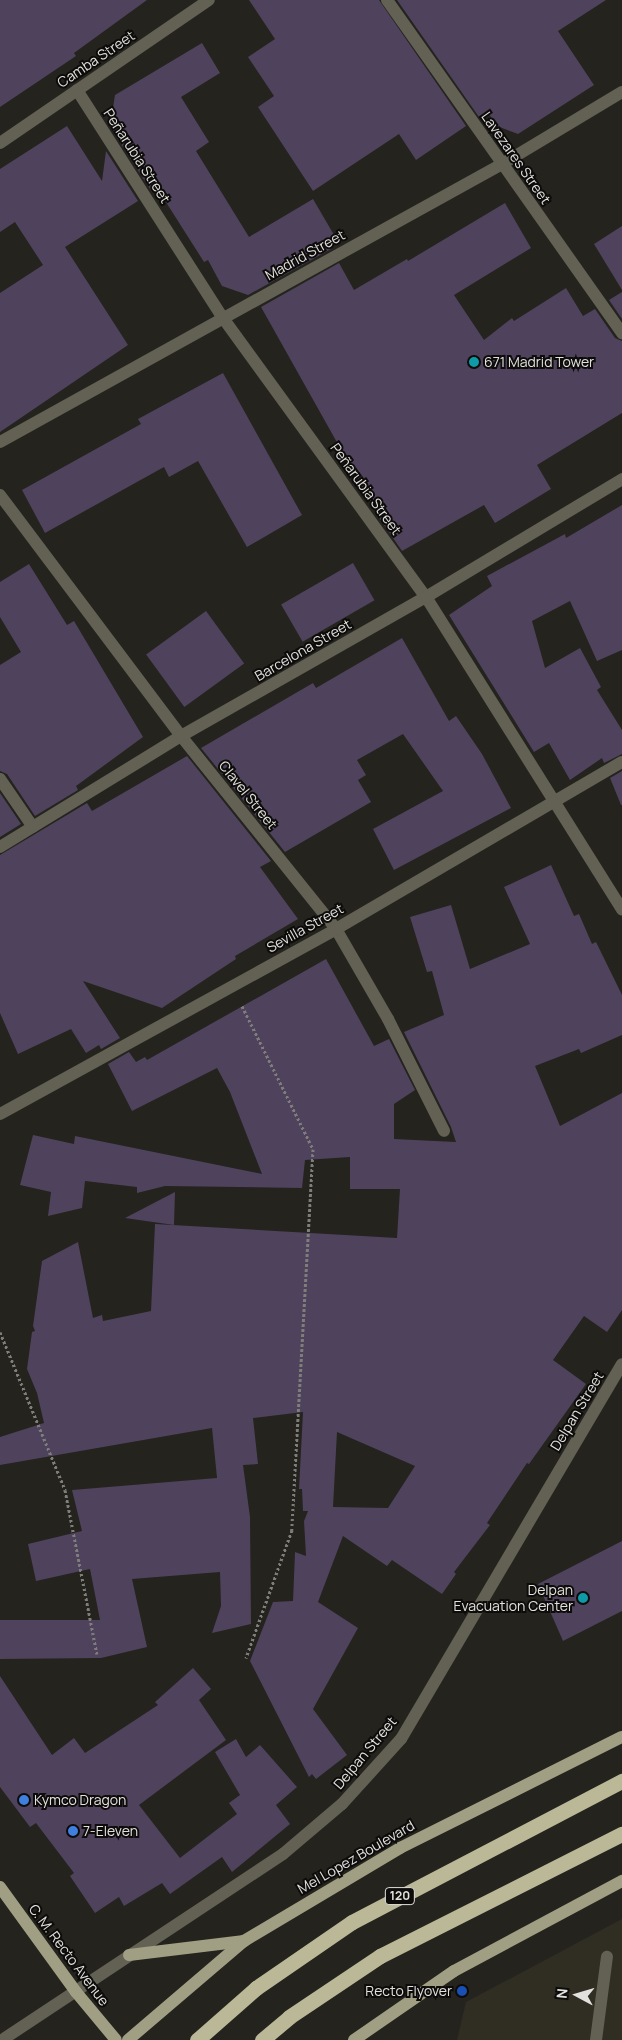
<!DOCTYPE html>
<meta charset="utf-8">
<style>
body{margin:0}
#map{position:relative;width:622px;height:2040px;overflow:hidden;background:#24231e;font-family:Manrope,sans-serif}
div>[style]{position:absolute}
[style*='--x']{left:calc(var(--x)*1px);top:calc(var(--y)*1px);width:calc(var(--w)*1px);rotate:calc(var(--a)*1deg)}
.built>*{inset:0;background:#302d23}
.building>*{inset:0;background:#4f425c;transform-origin:0 0}
.path>*{height:3px;margin-top:-1.5px;transform-origin:0;background:repeating-linear-gradient(90deg,#7f7e7a 0 2.5px,transparent 0 5px)}
.minor>*{height:12px;margin:-6px;padding:0 6px;transform-origin:6px;border-radius:6px;background:#626154}
.major>*{height:12px;margin:-6px;padding:0 6px;transform-origin:6px;border-radius:6px;background:#a19f83}
.highway>*{height:15px;margin:-7.5px;padding:0 7.5px;transform-origin:7.5px;border-radius:7.5px;background:#bab896}
.dots>*{width:14px;height:14px;translate:-50% -50%;box-sizing:border-box;border:2px solid #0d0c0a;border-radius:50%}
span{translate:-50% -50%;white-space:nowrap;text-align:center;line-height:1.15;-webkit-text-stroke:4px #0d0c0a;paint-order:stroke}
.shield-label span{padding:1px 4px;background:#0d0c0a;border:1px solid;border-radius:4px;-webkit-text-stroke-width:0}
.shield-label{font-size:12px;color:#e2e1de;font-weight:700}
.street-label{font-size:14px;color:#e2e1de}
.poi-label{font-size:14px;color:#e2e1de}
.left{translate:0 -50%;text-align:left}
.right{translate:-100% -50%;text-align:right}
.north{position:absolute;left:552px;top:1970px;width:50px;height:50px;-webkit-text-stroke:4px #0d0c0a;paint-order:stroke;rotate:276deg;font-size:14px;font-weight:700;line-height:20px;text-align:center;color:#e2e1de}
.north::after{content:'';display:block;margin:auto;width:18px;height:22px;background:#e2e1de;clip-path:polygon(50% 0,100% 100%,50% 72%,0 100%)}
</style>
<div id="map">
<div class="built">
<div style="clip-path:polygon(622px 1919px,622px 2040px,457px 2040px,466px 2002px)"></div>
</div>
<div class="building">
<div style="clip-path:polygon(0 0,147px 0,74px 53px,76px 56px,0 107px)"></div>
<div style="clip-path:polygon(249px 0,379px 0,466px 126px,416px 160px,399px 134px,313px 191px,258px 107px,274px 96px,248px 57px,275px 39px)"></div>
<div style="clip-path:polygon(397px 0,606px 0,558px 31px,594px 85px,518px 134px,497px 126px,487px 111px,479px 117px)"></div>
<div style="clip-path:polygon(202px 43px,220px 73px,181px 97px,209px 142px,196px 151px,249px 237px,313px 199px,337px 240px,329px 244px,331px 249px,248px 295px,222px 286px,208px 260px,204px 262px,157px 188px,152px 192px,110px 127px,115px 95px)"></div>
<div style="clip-path:polygon(67px 126px,102px 181px,106px 151px,138px 201px,65px 247px,128px 345px,0 432px,0 293px,43px 265px,15px 222px,0 232px,0 169px)"></div>
<div style="clip-path:polygon(505px 203px,531px 248px,454px 295px,484px 340px,512px 318px,514px 321px,566px 288px,583px 316px,595px 309px,615px 338px,622px 341px,622px 413px,537px 465px,551px 489px,495px 523px,484px 505px,402px 551px,380px 519px,261px 307px,339px 263px,354px 290px,407px 259px,408px 261px)"></div>
<div style="clip-path:polygon(622px 226px,622px 290px,594px 244px)"></div>
<div style="clip-path:polygon(622px 292px,622px 319px,609px 300px)"></div>
<div style="clip-path:polygon(223px 373px,302px 515px,247px 547px,198px 461px,169px 477px,164px 467px,45px 533px,22px 490px,141px 424px,138px 419px)"></div>
<div style="clip-path:polygon(622px 505px,622px 650px,597px 661px,570px 601px,532px 621px,545px 668px,580px 648px,601px 687px,597px 690px,622px 730px,622px 754px,604px 763px,602px 758px,570px 780px,549px 743px,534px 752px,449px 615px,492px 586px,487px 576px,565px 534px,566px 538px)"></div>
<div style="left:353px;top:563px;width:43px;height:83px;rotate:60deg"></div>
<div style="clip-path:polygon(29px 564px,67px 625px,74px 621px,143px 737px,76px 786px,78px 790px,35px 816px,7px 774px,0 771px,0 665px,21px 652px,0 617px,0 582px)"></div>
<div style="left:206px;top:611px;width:65px;height:74px;rotate:54deg"></div>
<div style="clip-path:polygon(402px 638px,449px 721px,456px 716px,482px 754px,511px 808px,394px 870px,373px 829px,443px 791px,403px 734px,357px 760px,366px 775px,358px 780px,371px 802px,285px 852px,201px 748px,313px 683px,316px 688px)"></div>
<div style="clip-path:polygon(187px 756px,271px 861px,260px 867px,298px 919px,235px 956px,236px 959px,162px 1008px,83px 981px,120px 1038px,101px 1049px,99px 1045px,86px 1053px,71px 1029px,18px 1054px,0 1013px,0 855px,87px 803px,92px 811px)"></div>
<div style="clip-path:polygon(622px 771px,622px 805px,621px 805px,610px 778px)"></div>
<div style="clip-path:polygon(0 793px,21px 824px,0 837px)"></div>
<div style="clip-path:polygon(evenodd,551px 865px,574px 916px,579px 914px,592px 944px,596px 942px,622px 995px,622px 1035px,581px 1053px,579px 1049px,535px 1066px,560px 1126px,622px 1093px,622px 1310px,607px 1332px,584px 1316px,553px 1360px,586px 1384px,529px 1464px,527px 1463px,487px 1523px,490px 1525px,454px 1572px,456px 1574px,442px 1594px,392px 1560px,387px 1566px,343px 1536px,318px 1602px,358px 1628px,313px 1709px,347px 1755px,316px 1779px,312px 1774px,309px 1777px,250px 1661px,273px 1602px,293px 1601px,295px 1552px,306px 1556px,304px 1521px,308px 1511px,303px 1511px,302px 1489px,299px 1489px,303px 1412px,253px 1418px,258px 1464px,243px 1465px,250px 1517px,251px 1624px,212px 1633px,221px 1606px,220px 1572px,132px 1579px,147px 1647px,101px 1658px,0 1659px,0 1620px,100px 1620px,90px 1569px,36px 1581px,28px 1544px,82px 1531px,72px 1490px,217px 1478px,212px 1428px,0 1465px,0 1437px,44px 1423px,37px 1393px,27px 1369px,32px 1332px,35px 1331px,33px 1326px,42px 1261px,78px 1242px,93px 1318px,102px 1315px,103px 1321px,151px 1311px,155px 1224px,397px 1238px,400px 1189px,350px 1189px,350px 1157px,305px 1160px,302px 1188px,165px 1186px,137px 1193px,137px 1187px,85px 1181px,82px 1208px,48px 1216px,51px 1192px,20px 1185px,33px 1135px,74px 1144px,75px 1136px,262px 1174px,230px 1092px,217px 1068px,132px 1111px,108px 1064px,129px 1052px,136px 1062px,145px 1057px,147px 1060px,326px 959px,374px 1046px,389px 1039px,415px 1090px,394px 1104px,394px 1139px,456px 1142px,451px 1127px,404px 1032px,444px 1015px,432px 971px,427px 972px,410px 917px,451px 905px,470px 969px,530px 944px,504px 887px,551px 865px,337px 1432px,415px 1466px,388px 1508px,333px 1507px,337px 1432px)"></div>
<div style="clip-path:polygon(175px 1192px,174px 1225px,125px 1218px)"></div>
<div style="clip-path:polygon(622px 1541px,622px 1611px,563px 1641px,538px 1584px)"></div>
<div style="clip-path:polygon(193px 1668px,211px 1689px,199px 1700px,226px 1740px,139px 1805px,180px 1858px,237px 1814px,229px 1803px,240px 1795px,215px 1752px,236px 1739px,246px 1757px,260px 1745px,297px 1787px,276px 1805px,290px 1824px,232px 1872px,222px 1857px,170px 1894px,162px 1883px,124px 1906px,119px 1897px,95px 1913px,70px 1876px,74px 1873px,36px 1823px,30px 1827px,0 1787px,0 1676px,52px 1755px,74px 1738px,85px 1753px,158px 1705px,155px 1702px)"></div>
</div>
<div class="path">
<div style="--x:242;--y:1006;--w:160;--a:63.6"></div>
<div style="--x:313;--y:1149;--w:382;--a:93.2"></div>
<div style="--x:292;--y:1530;--w:136;--a:109.8"></div>
<div style="--x:0;--y:1332;--w:171;--a:67.6"></div>
<div style="--x:65;--y:1490;--w:167;--a:79"></div>
</div>
<div class="minor">
<div style="--x:387;--y:0;--w:408;--a:54.8"></div>
<div style="--x:77;--y:90;--w:271;--a:57.4"></div>
<div style="--x:223;--y:318;--w:345;--a:54"></div>
<div style="--x:426;--y:597;--w:369;--a:57.9"></div>
<div style="--x:0;--y:143;--w:253;--a:-34.4"></div>
<div style="--x:0;--y:442;--w:574;--a:-28.98"></div>
<div style="--x:502;--y:164;--w:140;--a:-31"></div>
<div style="--x:0;--y:495;--w:301;--a:53.1"></div>
<div style="--x:181;--y:736;--w:248;--a:51.2"></div>
<div style="--x:336;--y:929;--w:104;--a:60"></div>
<div style="--x:388;--y:1019;--w:125;--a:63.4"></div>
<div style="--x:0;--y:779;--w:58;--a:55.5"></div>
<div style="--x:0;--y:847;--w:212;--a:-31.5"></div>
<div style="--x:181;--y:736;--w:282;--a:-29.6"></div>
<div style="--x:426;--y:597;--w:229;--a:-31"></div>
<div style="--x:0;--y:1114;--w:384;--a:-28.8"></div>
<div style="--x:336;--y:929;--w:331;--a:-30.3"></div>
<div style="--x:2;--y:2040;--w:337;--a:-33.5"></div>
<div style="--x:283;--y:1854;--w:77;--a:-40.3"></div>
<div style="--x:342;--y:1804;--w:88;--a:-47.8"></div>
<div style="--x:401;--y:1739;--w:435;--a:-59.5"></div>
<div style="--x:596;--y:2040;--w:84;--a:-82.5"></div>
</div>
<div class="major">
<div style="--x:0;--y:1887;--w:130;--a:54.1"></div>
<div style="--x:76;--y:1992;--w:62;--a:50.2"></div>
<div style="--x:129;--y:1955;--w:116;--a:-6.9"></div>
<div style="--x:128;--y:2040;--w:153;--a:-40.5"></div>
<div style="--x:244;--y:1941;--w:182;--a:-30.8"></div>
<div style="--x:400;--y:1848;--w:248;--a:-26.6"></div>
<div style="--x:354;--y:2040;--w:121;--a:-34.6"></div>
<div style="--x:454;--y:1971;--w:191;--a:-28.2"></div>
</div>
<div class="highway">
<div style="--x:197;--y:2040;--w:79;--a:-41.4"></div>
<div style="--x:256;--y:1988;--w:116;--a:-34.5"></div>
<div style="--x:352;--y:1922;--w:305;--a:-27.6"></div>
<div style="--x:262;--y:2040;--w:35;--a:-40"></div>
<div style="--x:289;--y:2017;--w:110;--a:-33.8"></div>
<div style="--x:380;--y:1956;--w:271;--a:-26.8"></div>
</div>
<div class="dots">
<div style="left:474px;top:362px;background:#0f9aa8"></div>
<div style="left:583px;top:1598px;background:#0f9aa8"></div>
<div style="left:24px;top:1800px;background:#3f7fe0"></div>
<div style="left:73px;top:1831px;background:#3f7fe0"></div>
<div style="left:462px;top:1991px;background:#1a4fb4"></div>
</div>
<div class="shield-label">
<span style="left:400px;top:1896px">120</span>
</div>
<div class="street-label">
<span style="left:96px;top:59px;rotate:-34deg">Camba Street</span>
<span style="left:137px;top:156px;rotate:57deg">Peñarubia Street</span>
<span style="left:516px;top:158px;rotate:55deg">Lavezares Street</span>
<span style="left:305px;top:255px;rotate:-29deg">Madrid Street</span>
<span style="left:366px;top:489px;rotate:54deg">Peñarubia Street</span>
<span style="left:303px;top:650px;rotate:-30deg">Barcelona Street</span>
<span style="left:248px;top:795px;rotate:51deg">Clavel Street</span>
<span style="left:305px;top:928px;rotate:-29deg">Sevilla Street</span>
<span style="left:577px;top:1411px;rotate:-59deg">Delpan Street</span>
<span style="left:365px;top:1753px;rotate:-50deg">Delpan Street</span>
<span style="left:356px;top:1857px;rotate:-30deg">Mel Lopez Boulevard</span>
<span style="left:69px;top:1955px;rotate:53deg">C. M. Recto Avenue</span>
</div>
<div class="poi-label">
<span class="left" style="left:484px;top:362px">671 Madrid Tower</span>
<span class="right" style="left:573px;top:1598px">Delpan<br>Evacuation Center</span>
<span class="left" style="left:34px;top:1800px">Kymco Dragon</span>
<span class="left" style="left:83px;top:1831px">7-Eleven</span>
<span class="right" style="left:452px;top:1991px">Recto Flyover</span>
</div>
<div class="north">N</div>
</div>
